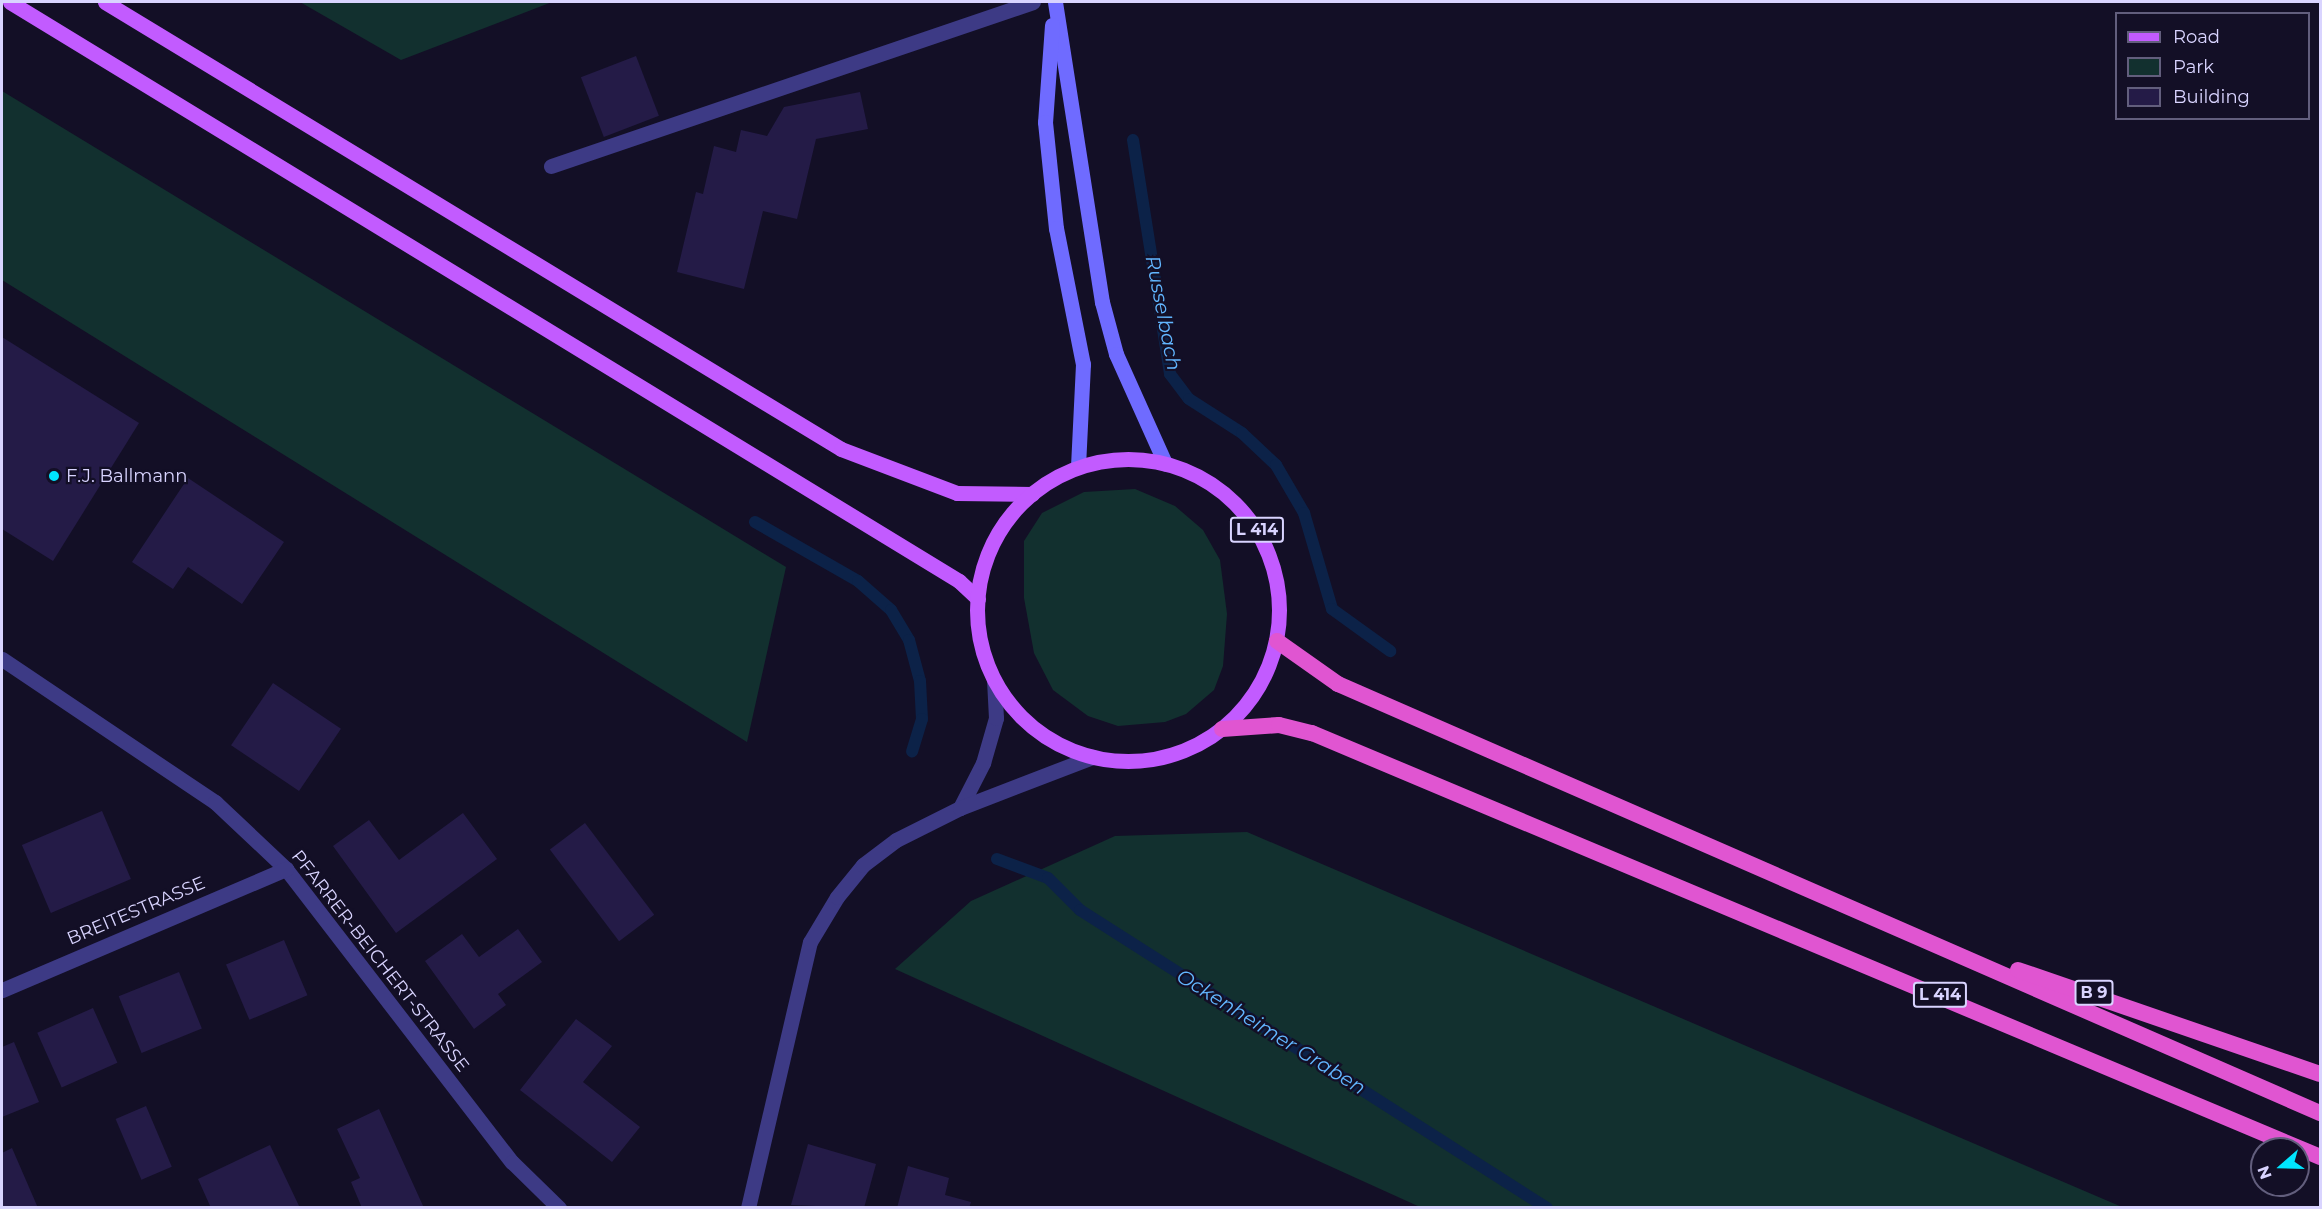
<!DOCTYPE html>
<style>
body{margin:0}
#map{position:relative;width:2322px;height:1209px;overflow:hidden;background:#130f26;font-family:Montserrat,sans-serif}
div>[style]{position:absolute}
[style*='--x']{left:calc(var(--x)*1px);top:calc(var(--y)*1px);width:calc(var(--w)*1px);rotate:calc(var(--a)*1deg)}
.green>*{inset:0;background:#12302f}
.stream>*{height:12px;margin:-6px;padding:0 6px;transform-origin:6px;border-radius:6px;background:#0c2248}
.building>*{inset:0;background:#241b47;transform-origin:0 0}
.service>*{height:15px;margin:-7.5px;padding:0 7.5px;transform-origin:7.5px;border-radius:7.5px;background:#3d3a85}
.minor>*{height:15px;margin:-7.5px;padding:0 7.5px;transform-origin:7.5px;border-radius:7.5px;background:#3d3a85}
.tertiary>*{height:15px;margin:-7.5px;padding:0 7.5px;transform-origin:7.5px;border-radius:7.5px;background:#3d3a85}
.secondary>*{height:15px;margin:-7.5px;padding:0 7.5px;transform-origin:7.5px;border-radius:7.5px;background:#6f6bff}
.primary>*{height:15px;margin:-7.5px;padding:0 7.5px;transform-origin:7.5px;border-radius:7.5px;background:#c25bff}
.primary>.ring{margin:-7.5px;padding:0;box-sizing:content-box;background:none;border:15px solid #c25bff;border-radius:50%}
.trunk>*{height:16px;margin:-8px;padding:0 8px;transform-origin:8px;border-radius:8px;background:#e055d1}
.dots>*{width:16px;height:16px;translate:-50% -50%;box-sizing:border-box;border:3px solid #130f26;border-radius:50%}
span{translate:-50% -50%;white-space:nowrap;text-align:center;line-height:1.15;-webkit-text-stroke:4.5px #130f26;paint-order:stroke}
.shield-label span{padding:2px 4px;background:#130f26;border:2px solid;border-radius:4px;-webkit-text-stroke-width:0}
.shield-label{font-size:16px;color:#d9d4ff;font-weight:700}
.poi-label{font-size:18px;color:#d9d4ff}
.left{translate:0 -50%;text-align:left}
.street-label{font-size:18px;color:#d9d4ff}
.water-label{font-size:20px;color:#62b6ff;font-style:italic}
.frame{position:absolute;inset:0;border:3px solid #d9d4ff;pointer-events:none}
.legend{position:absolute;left:2115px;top:12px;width:195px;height:108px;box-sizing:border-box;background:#130f26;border:2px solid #625e7d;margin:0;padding:8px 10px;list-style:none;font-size:18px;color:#d9d4ff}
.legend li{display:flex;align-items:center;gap:12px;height:30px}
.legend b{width:30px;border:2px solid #625e7d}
.north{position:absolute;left:2250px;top:1137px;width:60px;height:60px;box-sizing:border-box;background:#130f26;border:2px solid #625e7d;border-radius:50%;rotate:250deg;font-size:16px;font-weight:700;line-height:24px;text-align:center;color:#d9d4ff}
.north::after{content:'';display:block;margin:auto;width:21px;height:27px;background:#00e5ff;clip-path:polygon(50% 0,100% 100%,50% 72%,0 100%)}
</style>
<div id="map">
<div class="green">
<div style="clip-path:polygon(300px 2px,552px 2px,401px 60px)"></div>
<div style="clip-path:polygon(2px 91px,786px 567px,747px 742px,2px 280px)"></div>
<div style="clip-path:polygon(1135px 489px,1175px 506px,1203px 530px,1220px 560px,1227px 614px,1223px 666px,1214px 690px,1186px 714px,1165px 722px,1118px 726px,1088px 716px,1053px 690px,1034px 653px,1024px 598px,1024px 541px,1042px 513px,1084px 492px)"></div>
<div style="clip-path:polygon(1247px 832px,2122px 1207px,1420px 1207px,895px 969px,971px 901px,1115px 836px)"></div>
</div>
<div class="stream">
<div style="--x:1133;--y:140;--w:237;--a:81"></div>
<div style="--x:1170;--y:374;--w:31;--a:53"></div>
<div style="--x:1189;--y:399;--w:63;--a:32.7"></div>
<div style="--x:1242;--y:433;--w:47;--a:43.3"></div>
<div style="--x:1276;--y:465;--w:56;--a:59.7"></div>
<div style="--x:1304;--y:513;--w:100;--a:73.7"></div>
<div style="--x:1332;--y:609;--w:72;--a:35.9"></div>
<div style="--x:755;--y:522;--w:119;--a:29.8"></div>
<div style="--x:858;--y:581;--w:44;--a:41.3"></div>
<div style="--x:891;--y:610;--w:35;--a:59"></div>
<div style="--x:909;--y:640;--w:42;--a:75"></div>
<div style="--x:920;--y:681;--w:38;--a:87"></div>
<div style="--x:922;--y:719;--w:34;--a:107"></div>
<div style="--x:997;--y:859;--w:54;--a:20.4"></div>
<div style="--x:1048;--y:878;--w:45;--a:45"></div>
<div style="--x:1080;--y:910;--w:554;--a:32.54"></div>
</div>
<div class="building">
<div style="left:636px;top:56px;width:64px;height:59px;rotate:69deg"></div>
<div style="clip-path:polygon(860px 92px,868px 129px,816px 139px,797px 219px,763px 211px,744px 289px,677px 272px,696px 192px,703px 194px,714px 146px,736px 152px,741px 130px,767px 136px,784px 107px)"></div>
<div style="clip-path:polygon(2px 337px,139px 423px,53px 561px,2px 529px)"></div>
<div style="clip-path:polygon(188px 478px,284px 542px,242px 604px,188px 567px,173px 589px,132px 562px)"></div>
<div style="left:273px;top:683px;width:82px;height:75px;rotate:34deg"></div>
<div style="left:102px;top:811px;width:74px;height:87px;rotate:67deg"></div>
<div style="clip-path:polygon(463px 813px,497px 859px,396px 933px,333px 846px,369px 820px,399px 860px)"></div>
<div style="left:585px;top:823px;width:115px;height:44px;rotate:53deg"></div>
<div style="clip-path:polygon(518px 929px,542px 962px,498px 994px,506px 1005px,474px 1029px,425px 961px,462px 934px,479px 957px)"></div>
<div style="left:284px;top:940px;width:60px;height:63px;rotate:67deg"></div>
<div style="left:179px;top:972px;width:61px;height:65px;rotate:68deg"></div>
<div style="left:93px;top:1008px;width:60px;height:61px;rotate:66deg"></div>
<div style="clip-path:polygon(576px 1019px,612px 1046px,583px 1082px,640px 1127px,612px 1162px,520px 1090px)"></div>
<div style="clip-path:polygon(14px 1042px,39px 1102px,2px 1117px,2px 1047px)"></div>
<div style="left:146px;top:1106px;width:66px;height:33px;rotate:67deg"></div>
<div style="clip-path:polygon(379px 1109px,424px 1208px,362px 1208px,351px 1182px,360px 1178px,337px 1129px)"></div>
<div style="clip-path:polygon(808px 1144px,876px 1164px,864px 1208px,791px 1205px)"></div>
<div style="clip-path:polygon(270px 1145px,300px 1208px,211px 1208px,198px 1179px)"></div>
<div style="clip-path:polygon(12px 1148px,38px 1208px,2px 1208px,2px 1153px)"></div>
<div style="clip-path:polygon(908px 1166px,949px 1178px,945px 1195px,971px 1202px,969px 1208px,897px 1208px)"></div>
</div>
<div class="service">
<div style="--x:551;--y:166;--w:509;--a:-18.79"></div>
</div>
<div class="minor">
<div style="--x:2;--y:659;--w:257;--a:33.9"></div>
<div style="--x:215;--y:802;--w:98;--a:43.3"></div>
<div style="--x:286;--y:869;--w:370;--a:52.4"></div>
<div style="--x:512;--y:1162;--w:66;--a:44.4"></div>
<div style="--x:2;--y:990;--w:309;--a:-23.1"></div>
</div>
<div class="tertiary">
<div style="--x:960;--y:808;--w:51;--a:-62.9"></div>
<div style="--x:983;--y:763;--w:47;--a:-73.9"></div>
<div style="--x:996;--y:718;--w:38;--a:-93"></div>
<div style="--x:748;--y:1208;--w:273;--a:-76.9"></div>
<div style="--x:810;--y:942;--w:52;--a:-59"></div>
<div style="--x:837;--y:897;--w:41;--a:-50.9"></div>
<div style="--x:863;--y:865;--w:41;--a:-37.1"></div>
<div style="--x:896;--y:840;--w:72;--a:-26.6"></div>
<div style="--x:960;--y:808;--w:142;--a:-21.1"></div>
</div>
<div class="secondary">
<div style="--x:1055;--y:2;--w:304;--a:81.1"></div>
<div style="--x:1102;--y:302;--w:54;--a:74.9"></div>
<div style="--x:1116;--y:354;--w:120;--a:65.8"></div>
<div style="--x:1052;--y:25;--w:97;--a:94.1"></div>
<div style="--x:1045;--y:122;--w:107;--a:84.1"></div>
<div style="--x:1056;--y:228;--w:139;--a:78.8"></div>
<div style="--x:1083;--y:364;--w:103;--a:92.8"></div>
</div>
<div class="primary">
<div style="--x:10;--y:2;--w:1112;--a:31.39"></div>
<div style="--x:959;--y:581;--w:26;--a:43"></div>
<div style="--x:105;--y:2;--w:861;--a:31.27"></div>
<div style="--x:841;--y:449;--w:124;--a:20.8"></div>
<div style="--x:957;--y:493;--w:75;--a:0.8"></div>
<div class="ring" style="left:977px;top:459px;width:287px;height:287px"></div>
</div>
<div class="trunk">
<div style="--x:1277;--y:641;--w:75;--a:35.2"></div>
<div style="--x:1338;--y:684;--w:1072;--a:23.6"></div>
<div style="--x:1222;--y:729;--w:57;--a:-4"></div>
<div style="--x:1279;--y:725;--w:34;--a:14"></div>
<div style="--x:1312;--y:733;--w:1094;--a:22.81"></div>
<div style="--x:2018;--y:970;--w:319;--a:19"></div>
</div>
<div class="dots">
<div style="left:54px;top:476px;background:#00e5ff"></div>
</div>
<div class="shield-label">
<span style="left:1257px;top:530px">L 414</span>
<span style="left:2094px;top:993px">B 9</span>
<span style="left:1940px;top:995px">L 414</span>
</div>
<div class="poi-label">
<span class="left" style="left:66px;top:476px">F.J. Ballmann</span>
</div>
<div class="street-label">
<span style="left:136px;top:911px;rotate:-23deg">BREITESTRASSE</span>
<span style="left:380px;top:961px;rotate:52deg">PFARRER-BEICHERT-STRASSE</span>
</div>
<div class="water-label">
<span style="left:1163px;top:313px;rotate:79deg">Russelbach</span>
<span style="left:1271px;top:1032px;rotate:32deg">Ockenheimer Graben</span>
</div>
<div class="frame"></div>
<ul class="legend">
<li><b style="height:8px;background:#c25bff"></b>Road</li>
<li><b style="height:16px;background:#12302f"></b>Park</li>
<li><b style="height:16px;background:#241b47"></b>Building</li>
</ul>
<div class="north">N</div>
</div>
